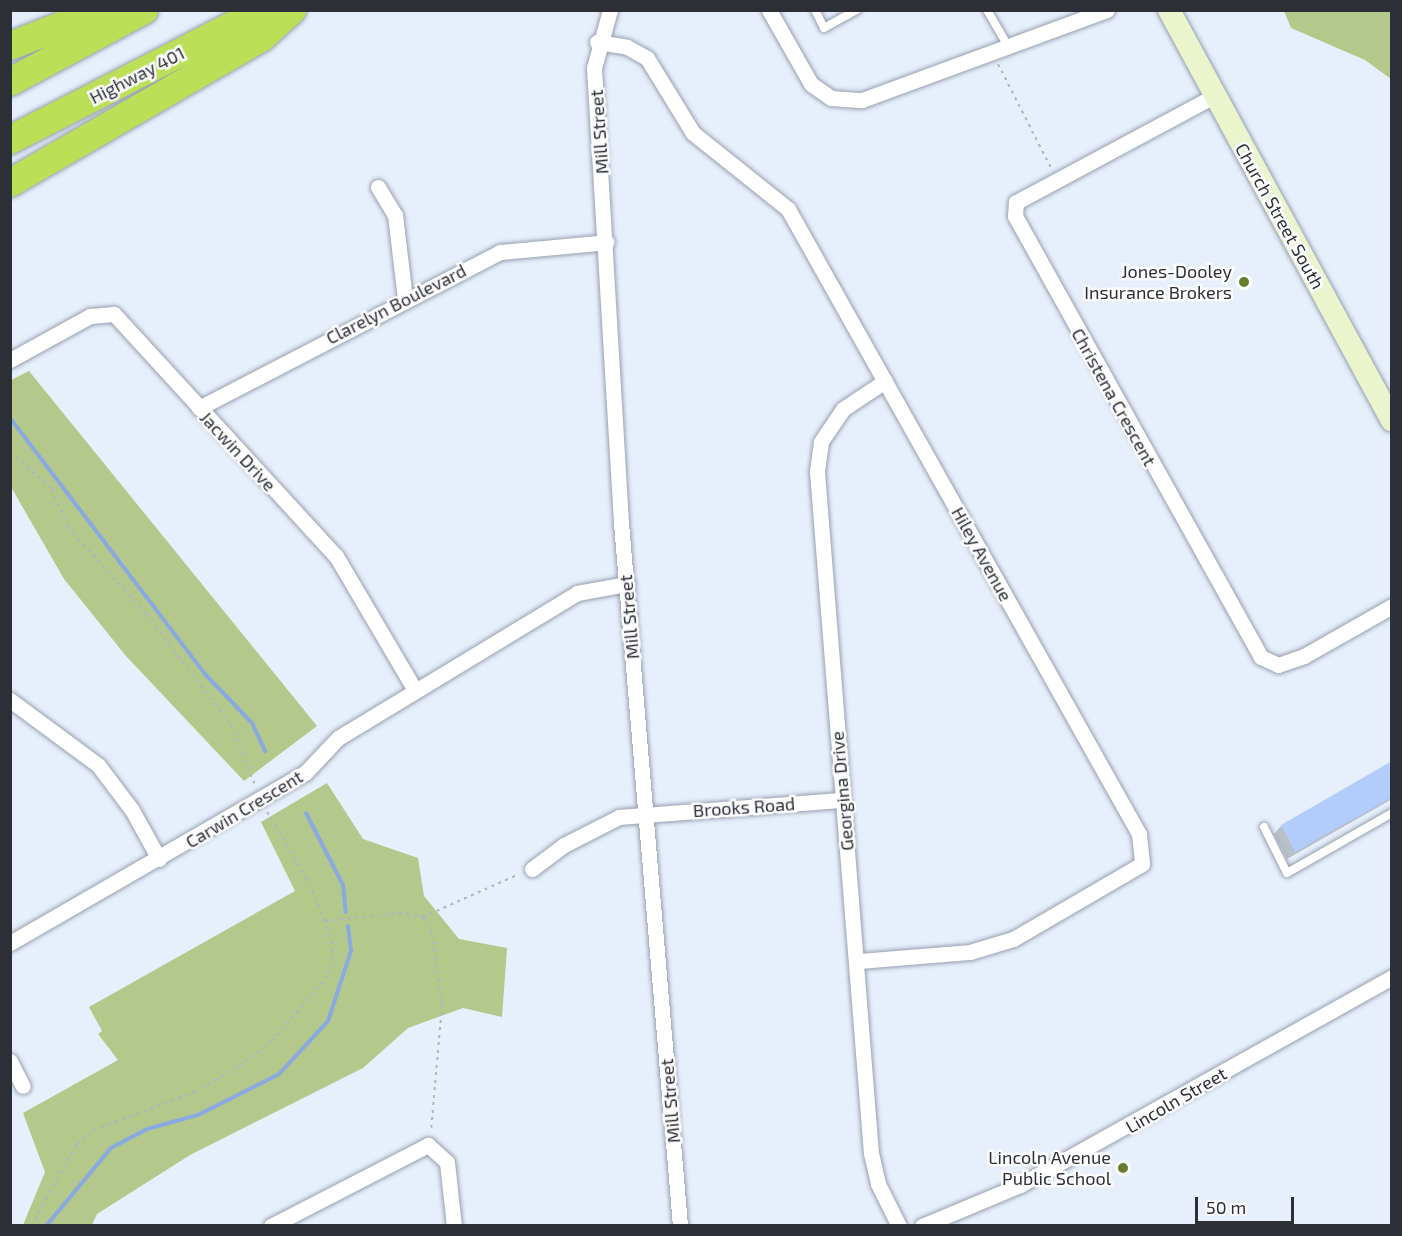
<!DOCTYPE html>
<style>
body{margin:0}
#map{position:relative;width:1402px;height:1236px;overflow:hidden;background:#e7effc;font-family:"Exo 2",sans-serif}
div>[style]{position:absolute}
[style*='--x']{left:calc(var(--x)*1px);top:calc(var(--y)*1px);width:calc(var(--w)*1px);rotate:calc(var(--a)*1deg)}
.green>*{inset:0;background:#b5c88b}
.shadow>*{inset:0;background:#0003}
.stream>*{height:4px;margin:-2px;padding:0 2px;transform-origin:2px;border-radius:2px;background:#89aae1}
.building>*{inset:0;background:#b2cdfb}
.path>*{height:2px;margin-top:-1px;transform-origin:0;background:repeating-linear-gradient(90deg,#aeb5c0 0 3px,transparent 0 7.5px)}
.roads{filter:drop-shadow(0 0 2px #97a0af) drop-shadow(0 0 2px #97a0af)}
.service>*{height:8px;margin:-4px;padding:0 4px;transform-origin:4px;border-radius:4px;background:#fff}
.minor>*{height:15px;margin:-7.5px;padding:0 7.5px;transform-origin:7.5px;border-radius:7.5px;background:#fff}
.secondary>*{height:22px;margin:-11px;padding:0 11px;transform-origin:11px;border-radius:11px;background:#ebf5cd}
.motorway>*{height:28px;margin:-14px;padding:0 14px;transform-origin:14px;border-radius:14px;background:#bbdf57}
.dots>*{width:16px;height:16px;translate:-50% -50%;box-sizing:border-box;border:3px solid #fcfcfc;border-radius:50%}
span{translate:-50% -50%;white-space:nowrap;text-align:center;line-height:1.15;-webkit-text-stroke:5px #fcfcfc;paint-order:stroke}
.street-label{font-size:18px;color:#2c3036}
.poi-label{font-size:18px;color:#2c3036}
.right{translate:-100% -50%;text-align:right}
.frame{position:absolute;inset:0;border:12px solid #2c3036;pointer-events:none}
.scale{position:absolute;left:1195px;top:1197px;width:99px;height:27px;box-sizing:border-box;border:3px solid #2c3036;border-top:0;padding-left:8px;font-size:18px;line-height:21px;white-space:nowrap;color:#2c3036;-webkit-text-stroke:4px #fcfcfc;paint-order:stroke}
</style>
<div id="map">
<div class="green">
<div style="clip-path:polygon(1284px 11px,1391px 11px,1391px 79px,1365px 60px,1291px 28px)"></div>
<div style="clip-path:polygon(29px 371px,317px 726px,244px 781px,126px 656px,64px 579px,11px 487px,11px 380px)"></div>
<div style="clip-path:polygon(327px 783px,363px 839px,418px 858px,424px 896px,459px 939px,507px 948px,502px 1017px,463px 1008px,408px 1028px,363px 1068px,190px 1155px,97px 1214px,92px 1225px,23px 1225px,45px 1172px,23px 1113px,118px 1060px,98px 1034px,102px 1031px,89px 1007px,295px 891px,261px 822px)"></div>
</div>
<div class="shadow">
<div style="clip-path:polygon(1392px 763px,1392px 799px,1287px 859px,1274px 834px,1281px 826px)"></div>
</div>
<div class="stream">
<div style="--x:10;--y:418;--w:322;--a:52.7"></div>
<div style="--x:205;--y:674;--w:68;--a:46.2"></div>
<div style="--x:252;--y:723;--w:31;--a:65"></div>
<div style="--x:306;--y:813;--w:81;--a:62.8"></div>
<div style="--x:343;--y:885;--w:27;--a:84"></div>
<div style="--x:46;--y:1226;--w:102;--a:-50.2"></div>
<div style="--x:111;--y:1148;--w:41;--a:-27.8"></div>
<div style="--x:147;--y:1129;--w:53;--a:-15.4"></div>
<div style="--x:198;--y:1115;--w:91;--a:-26.8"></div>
<div style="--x:279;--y:1074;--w:72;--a:-47.2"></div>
<div style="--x:328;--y:1021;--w:74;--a:-71.8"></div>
<div style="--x:351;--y:951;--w:25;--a:-97"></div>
</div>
<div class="building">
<div style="clip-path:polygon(1392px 761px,1392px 797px,1295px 852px,1281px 825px)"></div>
</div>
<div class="path">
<div style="--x:998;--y:64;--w:117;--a:63"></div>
<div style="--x:10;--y:451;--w:57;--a:42.1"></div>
<div style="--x:52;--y:489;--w:41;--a:67.2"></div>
<div style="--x:68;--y:527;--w:117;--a:48.1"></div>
<div style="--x:146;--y:614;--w:140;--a:52.6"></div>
<div style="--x:231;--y:725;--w:65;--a:68.2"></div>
<div style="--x:423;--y:917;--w:105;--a:-24.1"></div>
<div style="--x:325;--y:921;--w:74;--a:-6.2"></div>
<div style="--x:399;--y:913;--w:24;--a:9"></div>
<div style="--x:423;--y:917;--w:19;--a:62"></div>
<div style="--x:432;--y:934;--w:72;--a:82"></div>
<div style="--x:442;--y:1005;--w:127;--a:95"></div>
<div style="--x:31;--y:1226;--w:94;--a:-60.7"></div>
<div style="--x:77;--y:1144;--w:22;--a:-39"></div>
<div style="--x:94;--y:1130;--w:108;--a:-20.6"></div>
<div style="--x:195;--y:1092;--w:51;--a:-30.6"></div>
<div style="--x:239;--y:1066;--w:41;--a:-37.1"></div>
<div style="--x:272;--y:1041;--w:89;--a:-49.1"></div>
<div style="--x:330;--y:974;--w:30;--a:-86"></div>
<div style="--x:332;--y:944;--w:24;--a:-107"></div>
<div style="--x:325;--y:921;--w:46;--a:-113.2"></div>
<div style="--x:307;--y:879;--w:80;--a:-120.7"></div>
</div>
<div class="roads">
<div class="service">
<div style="--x:815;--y:10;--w:20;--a:63"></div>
<div style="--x:824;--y:28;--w:38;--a:-29"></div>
<div style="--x:987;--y:10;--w:42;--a:59.7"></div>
<div style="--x:1264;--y:827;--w:51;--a:63.4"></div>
<div style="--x:1287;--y:873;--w:121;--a:-29.7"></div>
</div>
<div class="minor">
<div style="--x:610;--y:10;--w:60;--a:105.4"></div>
<div style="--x:594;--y:68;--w:456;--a:86.6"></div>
<div style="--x:621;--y:523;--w:705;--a:85.2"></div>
<div style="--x:769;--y:10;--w:85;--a:60.4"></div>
<div style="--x:811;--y:84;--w:24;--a:35"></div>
<div style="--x:831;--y:98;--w:31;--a:4"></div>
<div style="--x:862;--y:100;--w:261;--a:-20.2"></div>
<div style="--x:597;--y:42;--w:30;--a:9"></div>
<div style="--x:627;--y:47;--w:23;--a:29"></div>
<div style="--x:647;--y:58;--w:88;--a:58.5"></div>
<div style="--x:693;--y:133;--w:122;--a:38.7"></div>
<div style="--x:788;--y:209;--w:717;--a:60.68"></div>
<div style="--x:1139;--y:834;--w:30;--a:84"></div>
<div style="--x:1142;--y:864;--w:149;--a:149.8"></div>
<div style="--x:1013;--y:939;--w:45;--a:163.2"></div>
<div style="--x:970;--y:952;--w:113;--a:175.4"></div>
<div style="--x:1214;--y:96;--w:225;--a:151.8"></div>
<div style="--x:1016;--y:202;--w:14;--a:94"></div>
<div style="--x:1015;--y:216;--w:505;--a:60.85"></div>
<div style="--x:1261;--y:657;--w:19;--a:25"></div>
<div style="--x:1278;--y:665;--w:28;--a:-19"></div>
<div style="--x:1304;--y:656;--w:101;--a:-29.6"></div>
<div style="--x:378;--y:187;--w:33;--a:59"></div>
<div style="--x:395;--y:215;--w:85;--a:83.2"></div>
<div style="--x:10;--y:360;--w:91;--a:-28.8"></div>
<div style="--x:90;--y:316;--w:24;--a:-5"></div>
<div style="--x:114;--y:314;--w:328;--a:47.5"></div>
<div style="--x:336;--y:556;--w:156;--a:59.5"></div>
<div style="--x:885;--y:381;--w:50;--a:146.3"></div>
<div style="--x:843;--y:409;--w:40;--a:124"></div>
<div style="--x:821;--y:442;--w:30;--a:98"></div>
<div style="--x:817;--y:472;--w:683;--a:85.47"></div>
<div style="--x:871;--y:1153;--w:32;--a:77"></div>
<div style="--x:878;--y:1184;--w:47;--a:63.4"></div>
<div style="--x:199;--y:408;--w:339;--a:-27.4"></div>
<div style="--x:500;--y:252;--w:107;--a:-5.3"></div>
<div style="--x:10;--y:700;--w:109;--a:36.5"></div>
<div style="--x:98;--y:765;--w:56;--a:52.9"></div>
<div style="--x:132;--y:810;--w:56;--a:61.1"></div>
<div style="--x:532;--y:869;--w:40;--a:-37"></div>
<div style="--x:564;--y:845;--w:62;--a:-27"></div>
<div style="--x:619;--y:817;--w:224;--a:-4.4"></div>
<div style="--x:10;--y:943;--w:340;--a:-30"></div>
<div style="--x:305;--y:773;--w:48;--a:-46.7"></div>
<div style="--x:338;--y:738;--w:280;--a:-31.2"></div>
<div style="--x:577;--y:593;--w:51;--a:-10.2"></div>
<div style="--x:10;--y:1061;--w:28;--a:63"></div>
<div style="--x:271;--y:1226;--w:177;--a:-27.3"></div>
<div style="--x:428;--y:1145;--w:25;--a:42"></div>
<div style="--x:447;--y:1162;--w:64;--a:83.8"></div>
<div style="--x:922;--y:1226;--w:106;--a:-22.7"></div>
<div style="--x:1020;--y:1185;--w:426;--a:-29.2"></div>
</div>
<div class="secondary">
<div style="--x:1169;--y:10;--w:467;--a:61.5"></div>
</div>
<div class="motorway">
<div style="--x:10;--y:46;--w:99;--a:-21.4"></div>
<div style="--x:10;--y:82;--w:152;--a:-28.2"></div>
<div style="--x:10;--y:140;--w:284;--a:-27.2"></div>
<div style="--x:10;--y:183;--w:290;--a:-30"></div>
<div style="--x:261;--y:38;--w:42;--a:-42.1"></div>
</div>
</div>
<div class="dots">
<div style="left:1244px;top:282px;background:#687d2d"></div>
<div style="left:1123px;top:1168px;background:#687d2d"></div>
</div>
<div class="street-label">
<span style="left:137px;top:75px;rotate:-27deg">Highway 401</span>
<span style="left:599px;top:132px;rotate:-94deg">Mill Street</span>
<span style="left:1280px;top:216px;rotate:61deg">Church Street South</span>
<span style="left:396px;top:304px;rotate:-27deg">Clarelyn Boulevard</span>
<span style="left:1114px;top:397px;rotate:61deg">Christena Crescent</span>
<span style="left:238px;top:451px;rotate:47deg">Jacwin Drive</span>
<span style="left:982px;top:554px;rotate:61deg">Hiley Avenue</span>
<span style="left:629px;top:617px;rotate:-95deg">Mill Street</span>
<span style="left:842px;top:791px;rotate:-95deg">Georgina Drive</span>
<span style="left:744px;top:807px;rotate:-4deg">Brooks Road</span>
<span style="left:244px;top:809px;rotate:-31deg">Carwin Crescent</span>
<span style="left:1176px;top:1100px;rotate:-30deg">Lincoln Street</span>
<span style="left:670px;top:1101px;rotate:-95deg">Mill Street</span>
</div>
<div class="poi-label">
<span class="right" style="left:1232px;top:282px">Jones-Dooley<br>Insurance Brokers</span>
<span class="right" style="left:1111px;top:1168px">Lincoln Avenue<br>Public School</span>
</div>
<div class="frame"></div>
<div class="scale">50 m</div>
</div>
